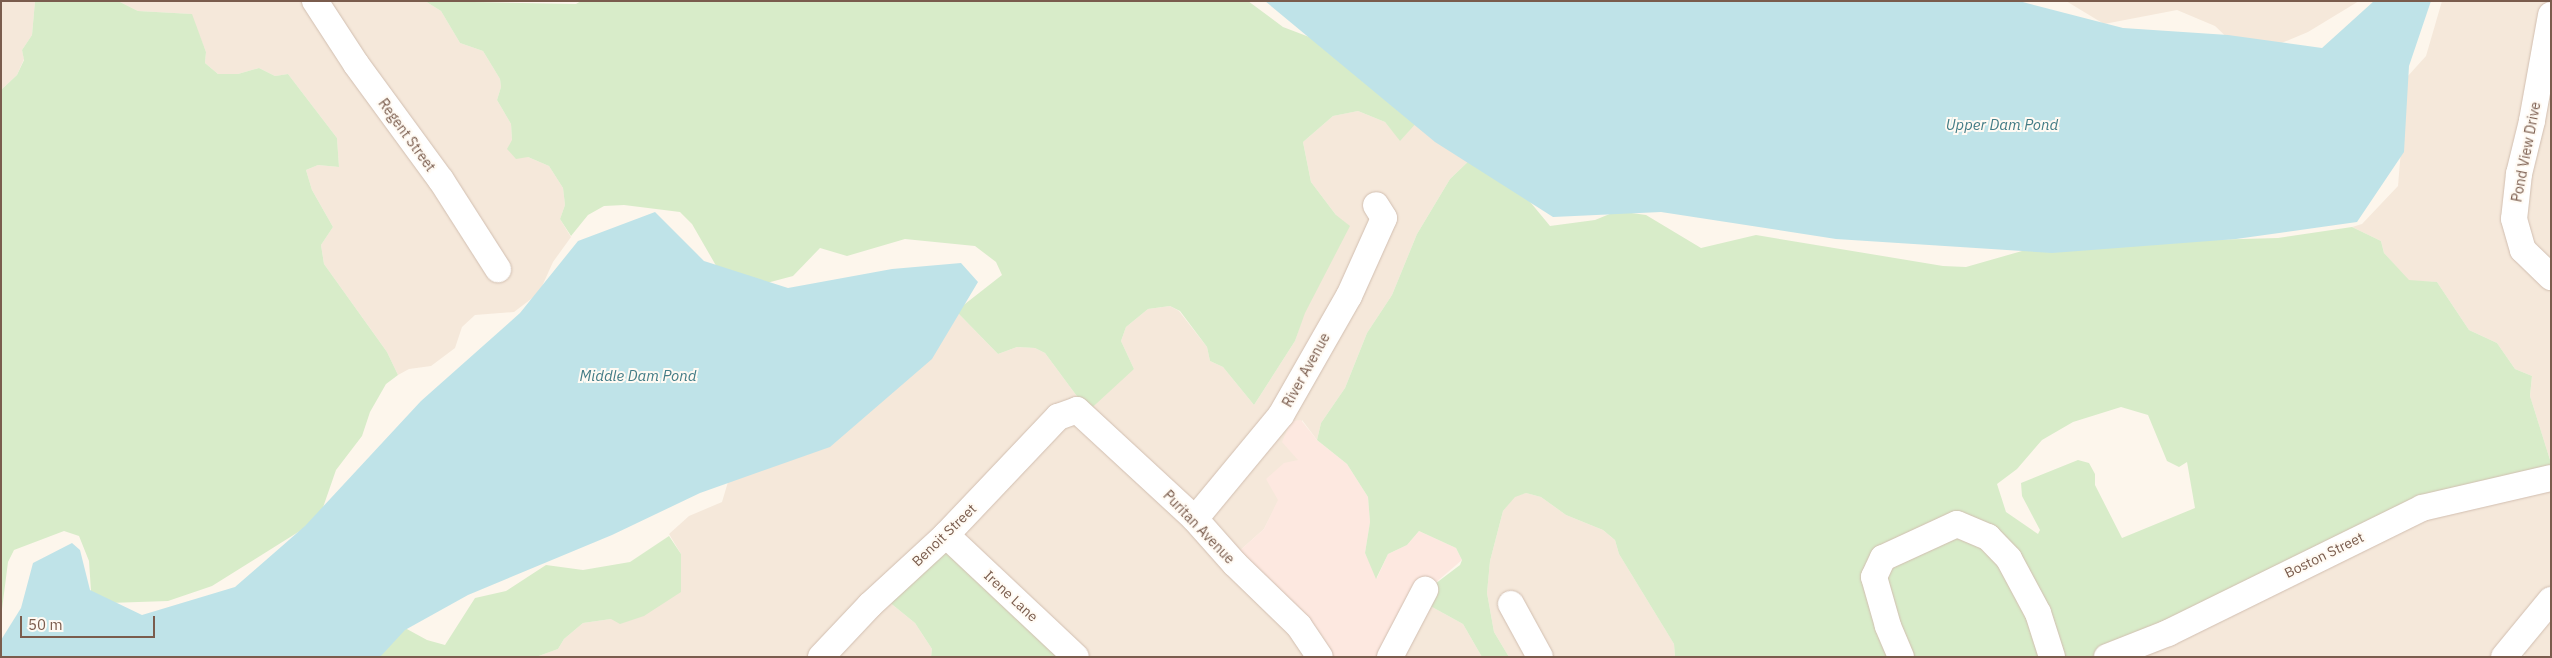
<!DOCTYPE html>
<style>
body{margin:0}
#map{position:relative;width:2552px;height:658px;overflow:hidden;background:#fdf6ec;font-family:"IBM Plex Sans",sans-serif}
div>[style]{position:absolute}
[style*='--x']{left:calc(var(--x)*1px);top:calc(var(--y)*1px);width:calc(var(--w)*1px);rotate:calc(var(--a)*1deg)}
.residential>*{inset:0;background:#f5e8da}
.commercial>*{inset:0;background:#fde8e0}
.green>*{inset:0;background:#d8ecc9}
.water>*{inset:0;background:#bfe3e8}
.roads{filter:drop-shadow(0 0 1px #d1beb0) drop-shadow(0 0 1px #d1beb0)}
.minor>*{height:26px;margin:-13px;padding:0 13px;transform-origin:13px;border-radius:13px;background:#fff}
span{translate:-50% -50%;white-space:nowrap;text-align:center;line-height:1.15;-webkit-text-stroke:4px #fffaf3;paint-order:stroke}
.street-label{font-size:14px;color:#7a5c4d}
.water-label{font-size:15px;color:#437c86;font-style:italic}
.frame{position:absolute;inset:0;border:2px solid #7a5c4d;pointer-events:none}
.scale{position:absolute;left:20px;top:616px;width:135px;height:22px;box-sizing:border-box;border:2px solid #7a5c4d;border-top:0;padding-left:6px;font-size:15px;line-height:18px;white-space:nowrap;color:#7a5c4d;-webkit-text-stroke:4px #fffaf3;paint-order:stroke}
</style>
<div id="map">
<div class="residential">
<div style="clip-path:polygon(1px 1px,35px 1px,32px 35px,22px 50px,24px 59px,17px 75px,1px 90px)"></div>
<div style="clip-path:polygon(118px 1px,425px 1px,441px 11px,460px 43px,483px 51px,500px 79px,501px 87px,497px 100px,511px 124px,512px 140px,528px 157px,549px 166px,563px 188px,565px 205px,560px 219px,571px 237px,553px 262px,539px 293px,514px 312px,475px 315px,462px 327px,455px 348px,431px 366px,409px 369px,398px 375px,387px 352px,324px 264px,321px 245px,333px 227px,312px 190px,306px 170px,318px 165px,339px 167px,337px 138px,288px 74px,275px 76px,259px 68px,238px 74px,218px 74px,205px 63px,206px 52px,191px 14px,138px 11px)"></div>
<div style="clip-path:polygon(2066px 1px,2359px 1px,2308px 32px,2272px 47px,2237px 47px,2215px 26px,2177px 10px,2104px 24px)"></div>
<div style="clip-path:polygon(2442px 1px,2551px 1px,2551px 463px,2530px 396px,2532px 376px,2515px 369px,2497px 343px,2469px 330px,2437px 282px,2409px 281px,2384px 253px,2381px 241px,2352px 227px,2362px 224px,2398px 186px,2407px 77px,2426px 56px)"></div>
<div style="clip-path:polygon(1358px 111px,1385px 122px,1400px 140px,1420px 119px,1474px 156px,1450px 179px,1417px 234px,1392px 295px,1367px 333px,1345px 388px,1321px 423px,1317px 440px,1302px 420px,1299px 460px,1264px 529px,1236px 554px,1323px 657px,1079px 657px,883px 597px,915px 623px,932px 649px,931px 657px,536px 657px,558px 649px,564px 639px,583px 623px,611px 619px,681px 554px,669px 534px,689px 516px,722px 502px,731px 472px,956px 311px,998px 354px,1017px 347px,1035px 348px,1045px 353px,1079px 399px,1134px 369px,1121px 341px,1126px 327px,1148px 309px,1170px 306px,1179px 311px,1207px 347px,1210px 361px,1223px 367px,1254px 405px,1295px 341px,1336px 215px,1311px 182px,1303px 142px,1333px 116px)"></div>
<div style="clip-path:polygon(2551px 477px,2551px 657px,2526px 657px,2518px 644px,2505px 657px,2107px 657px,2411px 513px)"></div>
<div style="clip-path:polygon(1526px 493px,1541px 497px,1566px 515px,1603px 530px,1615px 540px,1619px 554px,1674px 644px,1675px 657px,1509px 657px,1494px 632px,1487px 593px,1490px 561px,1503px 511px,1515px 496px)"></div>
<div style="clip-path:polygon(1423px 602px,1463px 624px,1482px 657px,1392px 657px)"></div>
</div>
<div class="commercial">
<div style="clip-path:polygon(1301px 420px,1317px 440px,1347px 464px,1368px 497px,1370px 522px,1365px 553px,1377px 578px,1388px 554px,1407px 545px,1419px 531px,1456px 548px,1462px 560px,1427px 590px,1392px 657px,1323px 657px,1236px 554px,1264px 529px,1278px 500px,1266px 479px,1284px 463px,1298px 460px,1282px 442px,1291px 421px)"></div>
</div>
<div class="green">
<div style="clip-path:polygon(35px 1px,118px 1px,138px 11px,192px 14px,206px 52px,205px 63px,218px 74px,238px 74px,259px 68px,275px 76px,288px 74px,337px 138px,339px 167px,318px 165px,306px 170px,312px 190px,333px 227px,321px 245px,324px 264px,387px 352px,398px 375px,386px 384px,370px 412px,362px 436px,336px 470px,319px 519px,212px 586px,168px 601px,109px 603px,91px 591px,89px 561px,79px 536px,64px 531px,14px 550px,8px 562px,1px 617px,1px 90px,17px 75px,24px 60px,22px 50px,32px 35px)"></div>
<div style="clip-path:polygon(425px 1px,576px 4px,581px 1px,1248px 1px,1283px 27px,1346px 51px,1420px 119px,1400px 141px,1385px 122px,1358px 111px,1333px 116px,1303px 142px,1311px 182px,1336px 215px,1350px 226px,1305px 313px,1295px 341px,1254px 405px,1223px 367px,1210px 361px,1207px 347px,1180px 311px,1170px 306px,1148px 309px,1126px 327px,1121px 341px,1134px 369px,1084px 415px,1079px 399px,1045px 353px,1035px 348px,1017px 347px,998px 354px,956px 311px,1002px 275px,996px 262px,975px 246px,905px 239px,847px 256px,820px 248px,793px 276px,736px 291px,722px 276px,692px 224px,680px 212px,624px 205px,604px 206px,588px 215px,571px 236px,560px 219px,565px 205px,563px 188px,549px 166px,528px 157px,516px 159px,507px 149px,512px 140px,511px 124px,497px 100px,501px 87px,500px 79px,483px 51px,460px 43px,441px 11px)"></div>
<div style="clip-path:polygon(evenodd,1474px 156px,1507px 174px,1550px 226px,1595px 220px,1617px 211px,1646px 215px,1701px 248px,1756px 235px,1943px 266px,1966px 267px,2029px 249px,2067px 244px,2278px 238px,2352px 227px,2381px 241px,2384px 253px,2409px 280px,2437px 282px,2469px 330px,2497px 343px,2515px 369px,2532px 376px,2530px 396px,2551px 463px,2551px 477px,2425px 507px,2107px 657px,1675px 657px,1674px 644px,1619px 554px,1615px 540px,1603px 530px,1566px 515px,1541px 497px,1526px 493px,1515px 497px,1503px 511px,1490px 561px,1487px 593px,1494px 632px,1509px 657px,1482px 657px,1463px 624px,1423px 602px,1427px 590px,1460px 565px,1462px 560px,1456px 548px,1419px 531px,1407px 545px,1388px 554px,1376px 579px,1365px 553px,1370px 522px,1368px 497px,1347px 464px,1317px 440px,1321px 423px,1345px 388px,1367px 333px,1392px 295px,1417px 234px,1450px 179px,1474px 156px,2121px 407px,2148px 415px,2167px 461px,2179px 467px,2187px 462px,2195px 508px,2122px 538px,2095px 485px,2095px 474px,2089px 463px,2078px 460px,2021px 483px,2022px 496px,2040px 530px,2038px 534px,2006px 512px,1997px 484px,2017px 469px,2042px 440px,2073px 422px,2121px 407px)"></div>
<div style="clip-path:polygon(669px 536px,681px 554px,681px 592px,644px 616px,620px 624px,611px 619px,583px 623px,564px 639px,558px 649px,536px 657px,368px 657px,405px 628px,427px 640px,445px 645px,475px 598px,506px 591px,546px 565px,583px 570px,630px 562px)"></div>
<div style="clip-path:polygon(936px 545px,1079px 657px,931px 657px,932px 649px,915px 623px,883px 597px)"></div>
</div>
<div class="water">
<div style="clip-path:polygon(1265px 1px,2019px 1px,2123px 28px,2228px 35px,2322px 48px,2374px 1px,2431px 1px,2409px 66px,2404px 152px,2357px 222px,2236px 239px,2052px 253px,1836px 239px,1661px 212px,1553px 217px,1435px 142px)"></div>
<div style="clip-path:polygon(655px 212px,704px 261px,788px 288px,892px 269px,961px 263px,978px 282px,932px 359px,830px 447px,700px 493px,612px 535px,468px 595px,405px 630px,380px 657px,1px 657px,1px 640px,21px 608px,33px 563px,72px 543px,80px 550px,90px 590px,142px 615px,235px 587px,305px 526px,421px 401px,520px 313px,578px 241px)"></div>
</div>
<div class="roads">
<div class="minor">
<div style="--x:315;--y:1;--w:75;--a:56.9"></div>
<div style="--x:356;--y:64;--w:144;--a:53.8"></div>
<div style="--x:441;--y:180;--w:106;--a:57.4"></div>
<div style="--x:2551;--y:15;--w:108;--a:100.2"></div>
<div style="--x:2532;--y:121;--w:55;--a:103.8"></div>
<div style="--x:2519;--y:174;--w:45;--a:96.3"></div>
<div style="--x:2514;--y:219;--w:32;--a:74"></div>
<div style="--x:2523;--y:250;--w:39;--a:44"></div>
<div style="--x:1195;--y:519;--w:135;--a:-50.4"></div>
<div style="--x:1281;--y:415;--w:137;--a:-60.3"></div>
<div style="--x:1349;--y:296;--w:85;--a:-65.8"></div>
<div style="--x:1384;--y:218;--w:15;--a:-122"></div>
<div style="--x:946;--y:535;--w:178;--a:43.2"></div>
<div style="--x:1511;--y:604;--w:60;--a:61.3"></div>
<div style="--x:821;--y:657;--w:71;--a:-46.7"></div>
<div style="--x:870;--y:605;--w:103;--a:-42.6"></div>
<div style="--x:946;--y:535;--w:163;--a:-46.5"></div>
<div style="--x:1058;--y:417;--w:20;--a:-20"></div>
<div style="--x:1077;--y:410;--w:161;--a:42.7"></div>
<div style="--x:1195;--y:519;--w:60;--a:48.4"></div>
<div style="--x:1235;--y:564;--w:89;--a:44.1"></div>
<div style="--x:1299;--y:626;--w:37;--a:56"></div>
<div style="--x:1390;--y:657;--w:76;--a:-62.4"></div>
<div style="--x:1901;--y:657;--w:34;--a:-113"></div>
<div style="--x:1888;--y:626;--w:51;--a:-105.9"></div>
<div style="--x:1874;--y:577;--w:21;--a:-65"></div>
<div style="--x:1883;--y:558;--w:81;--a:-24.7"></div>
<div style="--x:1957;--y:524;--w:34;--a:23"></div>
<div style="--x:1988;--y:537;--w:30;--a:46"></div>
<div style="--x:2009;--y:559;--w:61;--a:61.8"></div>
<div style="--x:2038;--y:613;--w:46;--a:72.3"></div>
<div style="--x:2107;--y:657;--w:66;--a:-21.5"></div>
<div style="--x:2168;--y:633;--w:283;--a:-26.2"></div>
<div style="--x:2422;--y:508;--w:132;--a:-13.1"></div>
<div style="--x:2504;--y:657;--w:74;--a:-50.5"></div>
</div>
</div>
<div class="street-label">
<span style="left:407px;top:135px;rotate:54deg">Regent Street</span>
<span style="left:2526px;top:152px;rotate:-79deg">Pond View Drive</span>
<span style="left:1306px;top:370px;rotate:-61deg">River Avenue</span>
<span style="left:1199px;top:527px;rotate:46deg">Puritan Avenue</span>
<span style="left:944px;top:535px;rotate:-44deg">Benoit Street</span>
<span style="left:2324px;top:555px;rotate:-26deg">Boston Street</span>
<span style="left:1011px;top:596px;rotate:43deg">Irene Lane</span>
</div>
<div class="water-label">
<span style="left:2002px;top:125px">Upper Dam Pond</span>
<span style="left:638px;top:376px">Middle Dam Pond</span>
</div>
<div class="frame"></div>
<div class="scale">50 m</div>
</div>
